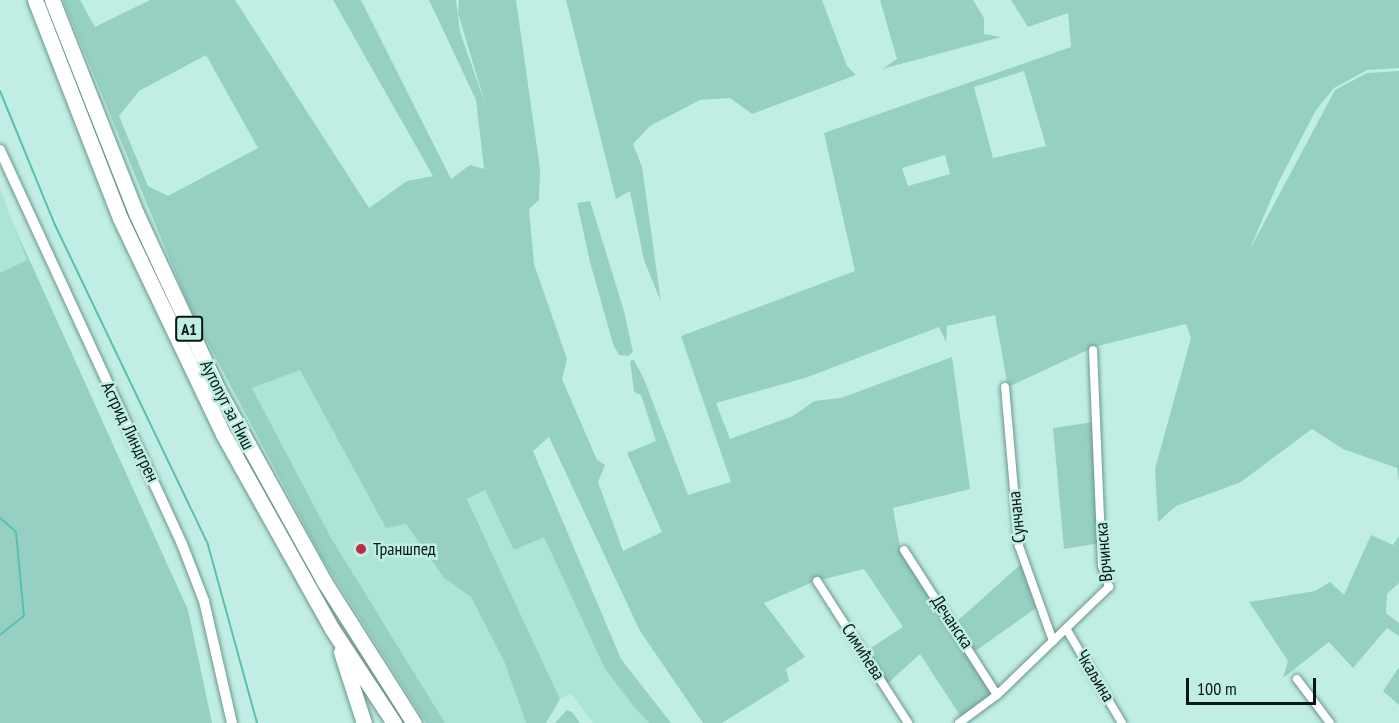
<!DOCTYPE html>
<meta charset="utf-8">
<style>
body{margin:0}
#map{position:relative;width:1399px;height:723px;overflow:hidden;background:#c1eee4;font-family:"PT Sans Narrow",sans-serif}
div>[style]{position:absolute}
[style*='--x']{left:calc(var(--x)*1px);top:calc(var(--y)*1px);width:calc(var(--w)*1px);rotate:calc(var(--a)*1deg)}
.built>*{inset:0;background:#aee4d7}
.green>*{inset:0;background:#96d0c3}
.stream>*{height:2px;margin:-1px;padding:0 1px;transform-origin:1px;border-radius:1px;background:#5ac0ad}
.roads{filter:drop-shadow(0 0 2px #6b968c) drop-shadow(0 0 2px #6b968c)}
.minor>*{height:8px;margin:-4px;padding:0 4px;transform-origin:4px;border-radius:4px;background:#fff}
.tertiary>*{height:10px;margin:-5px;padding:0 5px;transform-origin:5px;border-radius:5px;background:#fff}
.motorway>*{height:15px;margin:-7.5px;padding:0 7.5px;transform-origin:7.5px;border-radius:7.5px;background:#fff}
.dots>*{width:16px;height:16px;translate:-50% -50%;box-sizing:border-box;border:3px solid #c1eee4;border-radius:50%}
span{translate:-50% -50%;white-space:nowrap;text-align:center;line-height:1.15;-webkit-text-stroke:5px #c1eee4;paint-order:stroke}
.shield-label span{padding:2px 4px;background:#c1eee4;border:2px solid;border-radius:4px;-webkit-text-stroke-width:0}
.shield-label{font-size:16px;color:#071814;font-weight:700}
.street-label{font-size:18px;color:#071814}
.poi-label{font-size:18px;color:#071814}
.left{translate:0 -50%;text-align:left}
.scale{position:absolute;left:1186px;top:678px;width:130px;height:27px;box-sizing:border-box;border:3px solid #071814;border-top:0;padding-left:8px;font-size:18px;line-height:21px;white-space:nowrap;color:#071814;-webkit-text-stroke:4px #c1eee4;paint-order:stroke}
</style>
<div id="map">
<div class="built">
<div style="clip-path:polygon(0 188px,27px 260px,0 273px)"></div>
<div style="clip-path:polygon(300px 369px,386px 527px,406px 524px,444px 578px,471px 597px,504px 661px,526px 723px,445px 723px,330px 536px,252px 388px)"></div>
<div style="clip-path:polygon(485px 490px,544px 536px,605px 669px,649px 723px,593px 723px,571px 694px,560px 699px,467px 498px)"></div>
</div>
<div class="green">
<div style="clip-path:polygon(evenodd,63px 0,80px 0,95px 27px,150px 0,235px 0,369px 208px,407px 181px,433px 176px,333px 0,361px 0,451px 179px,470px 165px,484px 169px,476px 100px,429px 0,456px 0,460px 32px,485px 103px,458px 13px,459px 0,516px 0,540px 169px,539px 200px,529px 209px,534px 264px,567px 359px,562px 379px,597px 460px,605px 465px,598px 482px,623px 551px,662px 532px,627px 453px,656px 441px,641px 395px,634px 392px,630px 361px,634px 360px,644px 379px,688px 495px,731px 482px,681px 336px,855px 271px,824px 133px,1071px 47px,1068px 13px,1028px 27px,1011px 0,1399px 0,1399px 68px,1367px 70px,1334px 88px,1316px 110px,1278px 183px,1249px 251px,1335px 90px,1367px 73px,1399px 71px,1399px 482px,1397px 468px,1343px 449px,1312px 429px,1241px 482px,1176px 506px,1158px 522px,1155px 469px,1191px 338px,1186px 324px,1094px 347px,1008px 387px,995px 315px,947px 326px,946px 342px,939px 327px,805px 378px,716px 403px,730px 439px,793px 416px,814px 401px,841px 398px,952px 357px,970px 489px,893px 508px,900px 547px,994px 694px,961px 717px,920px 654px,887px 684px,866px 651px,903px 627px,864px 569px,813px 582px,764px 603px,805px 657px,786px 669px,789px 681px,722px 723px,703px 723px,640px 631px,549px 437px,533px 451px,621px 659px,671px 723px,649px 723px,635px 708px,605px 669px,544px 537px,514px 550px,485px 490px,467px 499px,560px 699px,546px 723px,526px 723px,504px 661px,471px 597px,444px 578px,406px 524px,386px 528px,300px 370px,252px 388px,330px 536px,445px 723px,426px 723px,322px 558px,191px 311px,63px 0,206px 55px,258px 148px,168px 196px,148px 186px,119px 116px,139px 91px,206px 55px,63px 0,1024px 71px,1046px 146px,993px 158px,974px 87px,1024px 71px,63px 0,945px 155px,950px 174px,908px 186px,902px 168px,945px 155px)"></div>
<div style="clip-path:polygon(566px 0,822px 0,847px 66px,856px 75px,752px 114px,730px 98px,700px 100px,650px 126px,633px 144px,642px 167px,661px 302px,644px 260px,630px 191px,616px 199px)"></div>
<div style="clip-path:polygon(880px 0,973px 0,984px 18px,984px 34px,1001px 37px,882px 69px,897px 59px)"></div>
<div style="clip-path:polygon(590px 201px,624px 311px,633px 352px,628px 356px,619px 355px,613px 344px,590px 262px,577px 203px)"></div>
<div style="clip-path:polygon(15px 228px,188px 610px,212px 723px,0 723px,0 273px,27px 260px)"></div>
<div style="clip-path:polygon(1094px 422px,1100px 543px,1064px 549px,1053px 428px)"></div>
<div style="clip-path:polygon(1371px 535px,1393px 545px,1399px 536px,1399px 583px,1387px 594px,1386px 613px,1399px 623px,1399px 636px,1387px 628px,1353px 668px,1329px 642px,1283px 678px,1288px 661px,1249px 602px,1315px 591px,1330px 582px,1344px 595px)"></div>
<div style="clip-path:polygon(1021px 564px,1036px 608px,974px 652px,955px 623px)"></div>
<div style="clip-path:polygon(1399px 667px,1399px 705px,1383px 691px)"></div>
<div style="clip-path:polygon(567px 710px,572px 712px,580px 723px,555px 723px)"></div>
</div>
<div class="stream">
<div style="--x:0;--y:91;--w:145;--a:67.7"></div>
<div style="--x:55;--y:225;--w:355;--a:64.4"></div>
<div style="--x:208;--y:545;--w:185;--a:74.6"></div>
<div style="--x:0;--y:518;--w:21;--a:41"></div>
<div style="--x:16;--y:532;--w:84;--a:84.6"></div>
<div style="--x:24;--y:616;--w:31;--a:142"></div>
</div>
<div class="roads">
<div class="minor">
<div style="--x:1005;--y:387;--w:160;--a:85"></div>
<div style="--x:1019;--y:546;--w:101;--a:70.3"></div>
<div style="--x:904;--y:550;--w:172;--a:57.3"></div>
<div style="--x:817;--y:581;--w:169;--a:57.3"></div>
<div style="--x:1067;--y:630;--w:108;--a:59.4"></div>
<div style="--x:1297;--y:679;--w:55;--a:53.1"></div>
<div style="--x:959;--y:723;--w:47;--a:-36.4"></div>
<div style="--x:997;--y:695;--w:156;--a:-44"></div>
<div style="--x:1109;--y:587;--w:23;--a:-108"></div>
<div style="--x:1102;--y:565;--w:215;--a:-92.4"></div>
</div>
<div class="tertiary">
<div style="--x:0;--y:150;--w:434;--a:65.2"></div>
<div style="--x:182;--y:544;--w:61;--a:68.9"></div>
<div style="--x:204;--y:601;--w:125;--a:77.1"></div>
</div>
<div class="motorway">
<div style="--x:35;--y:0;--w:234;--a:68.7"></div>
<div style="--x:120;--y:218;--w:239;--a:64.5"></div>
<div style="--x:223;--y:434;--w:223;--a:60.8"></div>
<div style="--x:332;--y:629;--w:113;--a:56.6"></div>
<div style="--x:52;--y:0;--w:229;--a:68.5"></div>
<div style="--x:136;--y:213;--w:195;--a:65.1"></div>
<div style="--x:218;--y:390;--w:221;--a:61"></div>
<div style="--x:325;--y:583;--w:166;--a:57.6"></div>
<div style="--x:341;--y:652;--w:75;--a:72.1"></div>
</div>
</div>
<div class="dots">
<div style="left:361px;top:549px;background:#bd2c46"></div>
</div>
<div class="shield-label">
<span style="left:189px;top:329px">A1</span>
</div>
<div class="street-label">
<span style="left:227px;top:405px;rotate:63deg">Аутопут за Ниш</span>
<span style="left:130px;top:432px;rotate:64deg">Астрид Линдгрен</span>
<span style="left:1017px;top:517px;rotate:-96deg">Сунчана</span>
<span style="left:1104px;top:552px;rotate:-95deg">Врчинска</span>
<span style="left:952px;top:622px;rotate:56deg">Дечанска</span>
<span style="left:863px;top:652px;rotate:57deg">Симићева</span>
<span style="left:1095px;top:676px;rotate:59deg">Чкаљина</span>
</div>
<div class="poi-label">
<span class="left" style="left:373px;top:549px">Траншпед</span>
</div>
<div class="scale">100 m</div>
</div>
